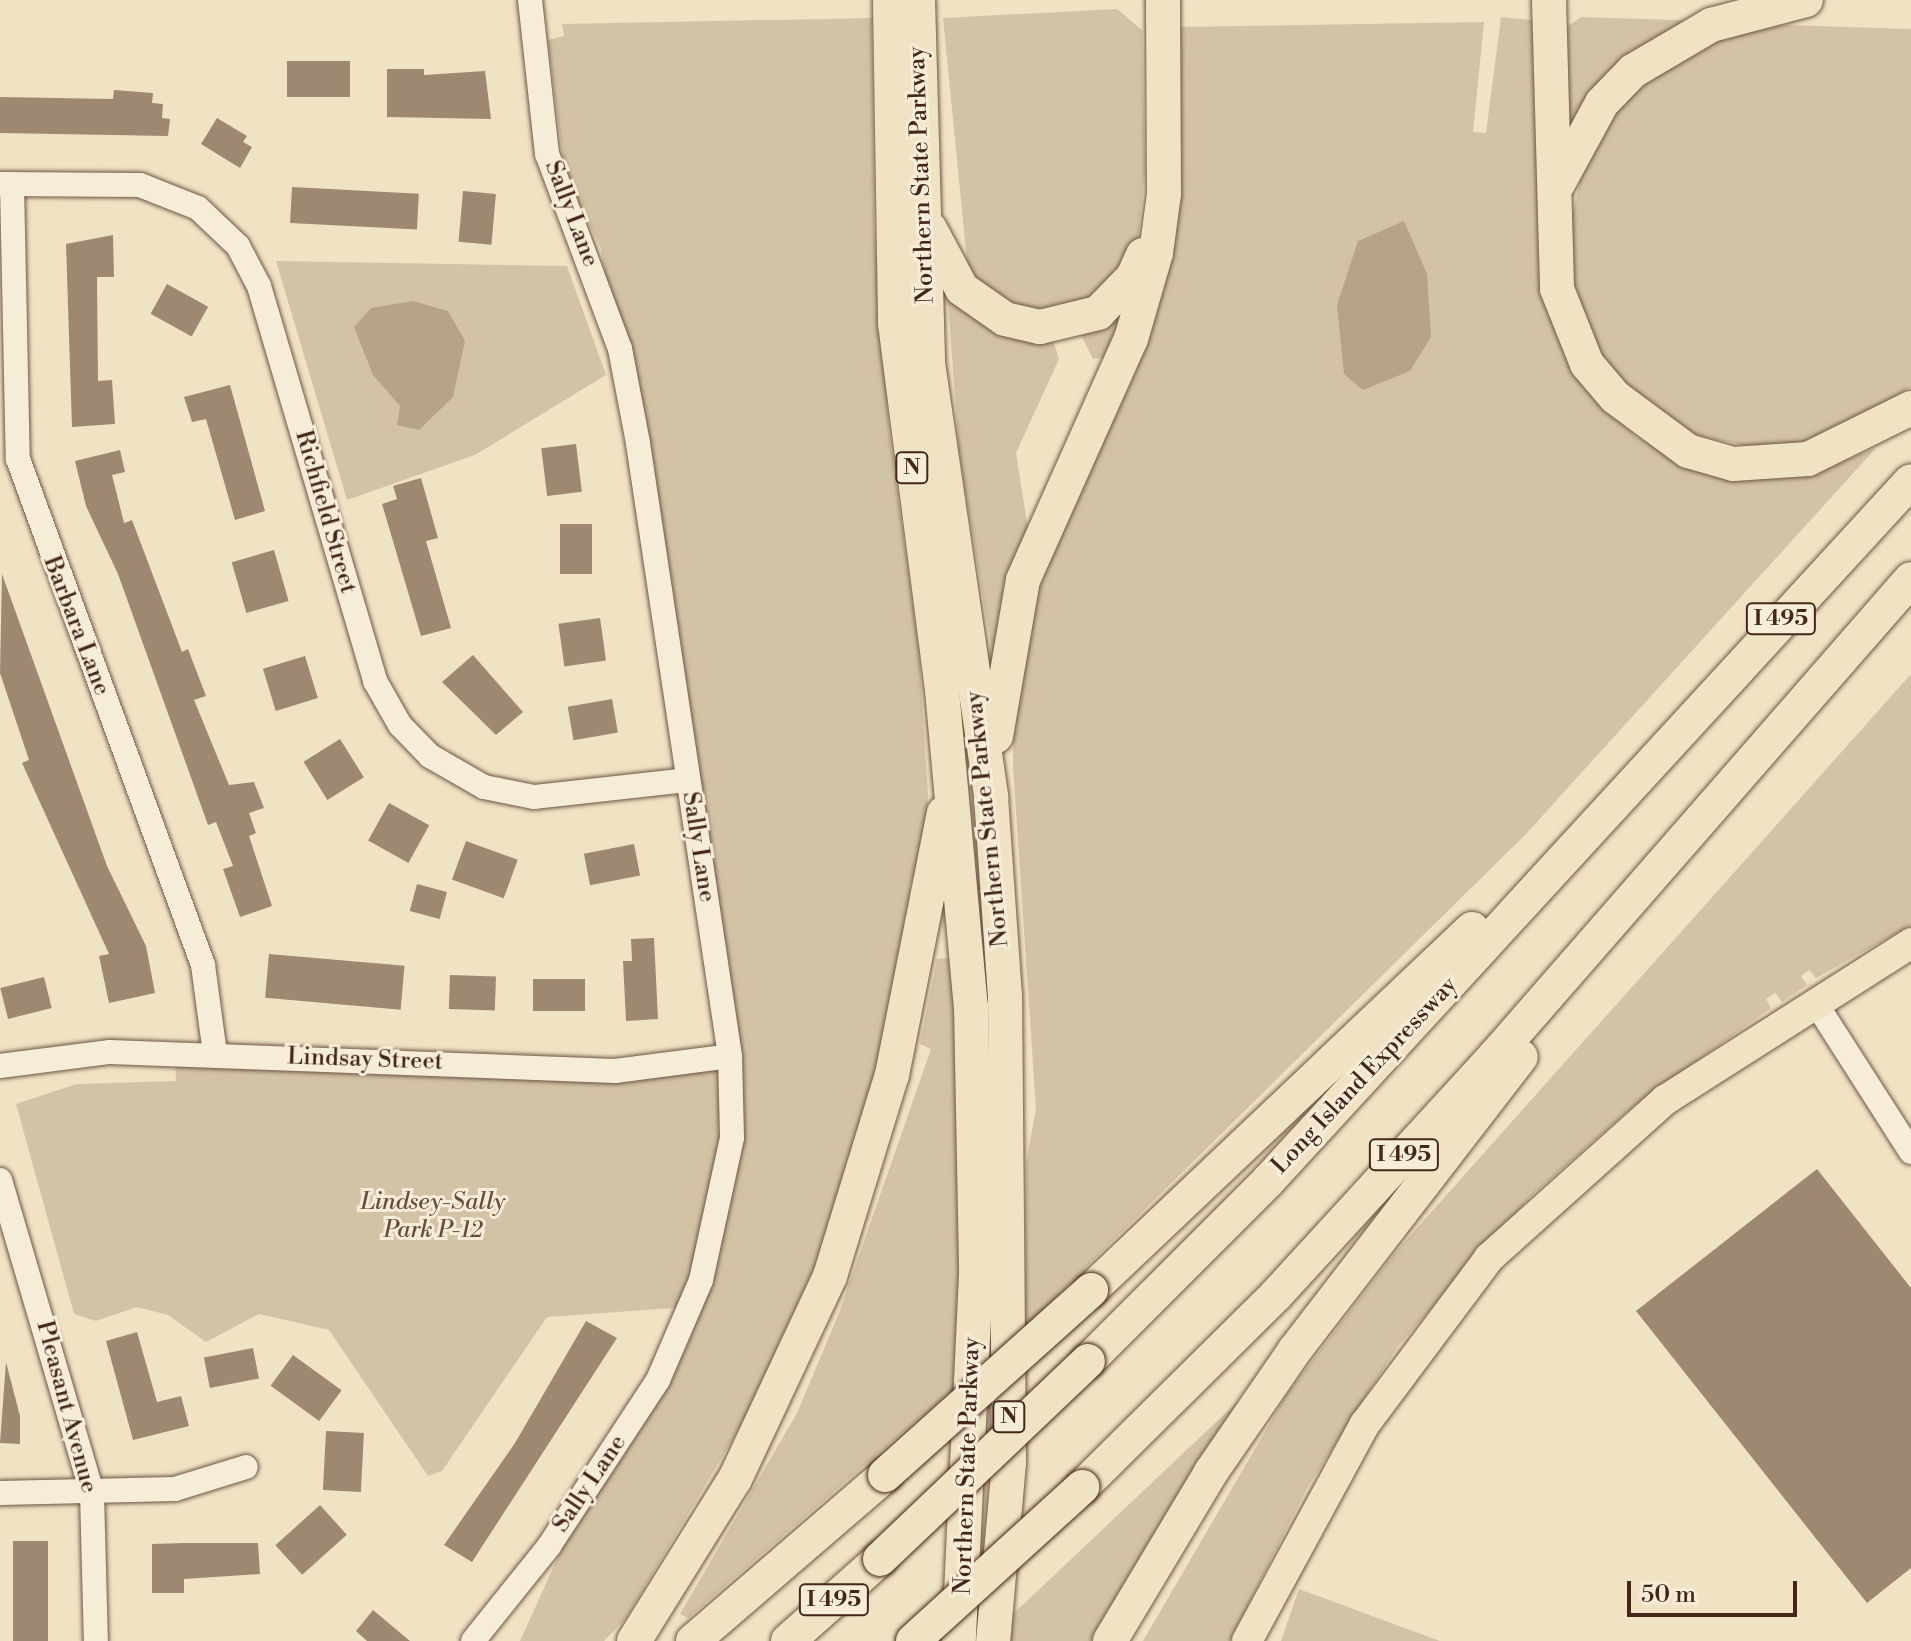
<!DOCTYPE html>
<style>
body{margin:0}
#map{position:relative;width:1911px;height:1641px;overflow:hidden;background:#f0e3c3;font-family:"Libre Bodoni",serif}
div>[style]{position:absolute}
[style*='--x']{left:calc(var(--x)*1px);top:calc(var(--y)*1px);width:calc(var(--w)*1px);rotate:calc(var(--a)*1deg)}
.green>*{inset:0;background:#d3c3a6}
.water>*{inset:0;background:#b6a38a}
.building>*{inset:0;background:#9e8872;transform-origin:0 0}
.roads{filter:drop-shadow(0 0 2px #705545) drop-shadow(0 0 2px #705545)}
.minor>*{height:24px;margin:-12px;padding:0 12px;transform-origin:12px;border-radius:12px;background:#f5edd8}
.major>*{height:30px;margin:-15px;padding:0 15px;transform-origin:15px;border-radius:15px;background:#f0e3c3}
.highway>*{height:34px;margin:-17px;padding:0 17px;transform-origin:17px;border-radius:17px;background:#f0e3c3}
.bridges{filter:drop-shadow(0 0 2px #46261b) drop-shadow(0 0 2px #46261b)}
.highway-bridge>*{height:34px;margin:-17px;padding:0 17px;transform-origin:17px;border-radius:17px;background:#f0e3c3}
span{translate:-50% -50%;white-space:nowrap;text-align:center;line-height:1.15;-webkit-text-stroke:6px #f5edd8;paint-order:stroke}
.shield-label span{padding:2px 6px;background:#f5edd8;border:2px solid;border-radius:6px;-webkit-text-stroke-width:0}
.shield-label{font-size:22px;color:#46261b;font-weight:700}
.street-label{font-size:24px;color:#46261b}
.park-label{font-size:24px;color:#694d3e;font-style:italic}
.scale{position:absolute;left:1627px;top:1581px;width:170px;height:36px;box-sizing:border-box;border:4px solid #46261b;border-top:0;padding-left:10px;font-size:24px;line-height:28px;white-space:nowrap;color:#46261b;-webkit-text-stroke:6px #f5edd8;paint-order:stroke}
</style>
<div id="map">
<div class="green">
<div style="clip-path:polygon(1117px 9px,1142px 30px,1145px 171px,1138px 239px,1118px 285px,1079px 315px,1001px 308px,961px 266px,967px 261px,943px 18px)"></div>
<div style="clip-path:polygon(1501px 17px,1532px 20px,1538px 28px,1541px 137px,1588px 387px,1635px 436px,1691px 467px,1811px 474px,1876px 448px,1525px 835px,1025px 1327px,1026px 1164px,1036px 1109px,1013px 767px,1014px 684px,1029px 598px,1126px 381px,1176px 27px,1484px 22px,1473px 132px,1486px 133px)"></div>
<div style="clip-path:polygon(1581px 17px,1710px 21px,1574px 121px,1563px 118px,1564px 29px)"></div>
<div style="clip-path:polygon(872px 18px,874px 228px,889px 431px,919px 652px,928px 794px,924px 882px,910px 883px,911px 964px,823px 1260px,756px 1400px,626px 1618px,604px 1641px,520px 1641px,600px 1464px,688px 1307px,547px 1317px,442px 1471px,428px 1476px,329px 1330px,259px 1314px,206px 1342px,168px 1315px,137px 1307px,96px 1321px,74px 1314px,16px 1104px,77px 1084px,176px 1081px,175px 1054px,618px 1073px,726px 1060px,601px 248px,565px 175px,548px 40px,564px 36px,562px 24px)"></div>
<div style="clip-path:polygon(1785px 25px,1911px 29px,1911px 387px,1834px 433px,1771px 451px,1690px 434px,1621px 388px,1581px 318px,1566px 244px,1586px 154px,1633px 86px,1702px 38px)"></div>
<div style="clip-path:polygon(276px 261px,567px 266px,606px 375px,475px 455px,347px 500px)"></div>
<div style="clip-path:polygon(947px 289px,1051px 334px,1059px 359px,1016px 453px,1029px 535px,996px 676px,959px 452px)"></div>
<div style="clip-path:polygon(1130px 299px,1116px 357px,1093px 359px,1078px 329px)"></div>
<div style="clip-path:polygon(1911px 674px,1911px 925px,1816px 978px,1809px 970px,1801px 976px,1807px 985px,1782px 1002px,1775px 993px,1766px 999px,1771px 1008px,1631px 1108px,1529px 1198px,1398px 1346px,1307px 1488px,1230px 1641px,1143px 1641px,1287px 1394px,1393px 1255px)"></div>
<div style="clip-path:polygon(954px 958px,962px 1381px,688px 1618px,680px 1614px,797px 1413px,839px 1313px,931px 1049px,920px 1044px,937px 959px)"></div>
<div style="clip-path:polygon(1269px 1372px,1101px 1641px,1008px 1641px,1010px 1617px)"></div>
<div style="clip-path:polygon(1299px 1589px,1440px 1641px,1281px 1641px)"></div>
</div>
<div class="water">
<div style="clip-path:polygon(1404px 221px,1427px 274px,1431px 337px,1410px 371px,1363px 390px,1344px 374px,1337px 305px,1358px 241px)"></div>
<div style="clip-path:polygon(413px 301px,448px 311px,465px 341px,453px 397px,419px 430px,397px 425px,400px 406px,373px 375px,354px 327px,371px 308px)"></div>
</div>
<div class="building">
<div style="left:287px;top:61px;width:63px;height:36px"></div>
<div style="clip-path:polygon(387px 69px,424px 69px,424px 75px,485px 71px,491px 119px,387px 117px)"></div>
<div style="clip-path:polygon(114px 90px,153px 93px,152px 103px,163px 104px,162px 118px,170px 119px,168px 136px,0 133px,0 97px,113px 99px)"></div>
<div style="clip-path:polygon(217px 118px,247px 136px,243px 142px,252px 147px,240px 168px,201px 144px)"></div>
<div style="left:292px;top:187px;width:127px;height:36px;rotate:3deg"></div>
<div style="left:463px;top:191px;width:33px;height:51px;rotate:5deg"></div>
<div style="clip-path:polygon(113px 235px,114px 277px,97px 277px,98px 381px,112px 380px,115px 424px,72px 427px,66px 244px)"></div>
<div style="left:167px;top:284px;width:47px;height:34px;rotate:29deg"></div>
<div style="clip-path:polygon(230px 385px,265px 511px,235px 520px,206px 419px,192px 422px,184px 397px)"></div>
<div style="left:576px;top:444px;width:48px;height:35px;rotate:83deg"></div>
<div style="clip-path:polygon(120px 450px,125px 472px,112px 475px,124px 523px,132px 520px,182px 652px,188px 649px,206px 696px,194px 700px,229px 785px,254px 782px,264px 808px,249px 813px,256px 833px,249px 836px,272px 906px,240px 917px,223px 869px,233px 866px,216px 822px,208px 825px,118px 574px,86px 506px,75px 461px)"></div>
<div style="clip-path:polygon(421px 478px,438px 538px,426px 541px,451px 628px,421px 636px,382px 504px,397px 499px,393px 486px)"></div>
<div style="left:560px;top:524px;width:32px;height:50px"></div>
<div style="left:274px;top:550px;width:53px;height:44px;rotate:74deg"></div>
<div style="clip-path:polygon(2px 574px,107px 866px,146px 946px,155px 993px,109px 1003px,99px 956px,109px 954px,22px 763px,29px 760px,0 673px)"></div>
<div style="left:600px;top:618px;width:43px;height:42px;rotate:82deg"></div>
<div style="clip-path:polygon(473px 655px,523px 712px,496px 735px,442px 682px)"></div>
<div style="left:305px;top:656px;width:44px;height:44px;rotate:73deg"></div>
<div style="left:612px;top:699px;width:34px;height:45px;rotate:80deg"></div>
<div style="left:340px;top:739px;width:45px;height:43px;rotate:58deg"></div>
<div style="left:389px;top:803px;width:46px;height:43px;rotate:29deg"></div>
<div style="left:466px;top:841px;width:55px;height:41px;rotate:20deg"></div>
<div style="left:634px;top:844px;width:32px;height:51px;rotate:79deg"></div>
<div style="left:417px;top:884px;width:31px;height:28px;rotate:15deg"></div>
<div style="clip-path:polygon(654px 938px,658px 1019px,626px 1021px,623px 961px,632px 961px,631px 939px)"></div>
<div style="left:269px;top:954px;width:136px;height:44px;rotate:5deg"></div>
<div style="left:450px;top:975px;width:46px;height:34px;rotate:2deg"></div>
<div style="left:44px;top:977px;width:32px;height:45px;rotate:76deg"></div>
<div style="left:533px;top:979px;width:52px;height:32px"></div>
<div style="clip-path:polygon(1817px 1169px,1911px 1288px,1911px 1568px,1867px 1603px,1636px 1311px)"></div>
<div style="clip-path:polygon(586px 1321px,617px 1338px,472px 1562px,444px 1545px,515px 1443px)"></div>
<div style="clip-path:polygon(137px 1332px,157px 1402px,181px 1396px,189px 1426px,133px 1440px,106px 1341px)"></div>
<div style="left:253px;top:1348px;width:31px;height:50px;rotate:79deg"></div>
<div style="left:293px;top:1355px;width:60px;height:38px;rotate:36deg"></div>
<div style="clip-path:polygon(6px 1362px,20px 1416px,20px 1444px,0 1443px)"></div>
<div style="left:326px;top:1431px;width:38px;height:59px;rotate:3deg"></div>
<div style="left:320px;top:1505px;width:40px;height:60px;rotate:48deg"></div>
<div style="left:13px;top:1541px;width:35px;height:100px"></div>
<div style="clip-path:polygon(184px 1543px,258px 1543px,260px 1574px,184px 1579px,184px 1593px,152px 1593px,152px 1544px)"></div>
<div style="clip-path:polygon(373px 1610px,410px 1641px,367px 1641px,356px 1631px)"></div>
</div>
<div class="roads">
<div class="minor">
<div style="--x:0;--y:184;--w:140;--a:0.4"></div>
<div style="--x:140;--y:185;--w:62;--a:21.6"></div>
<div style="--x:198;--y:208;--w:55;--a:43.5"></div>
<div style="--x:238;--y:246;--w:45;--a:62.3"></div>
<div style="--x:259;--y:286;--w:412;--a:73.6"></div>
<div style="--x:375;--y:681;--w:51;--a:60.4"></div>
<div style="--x:400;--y:725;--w:43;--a:45.9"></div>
<div style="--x:430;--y:756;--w:62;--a:29.9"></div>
<div style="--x:484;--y:787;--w:51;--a:11.3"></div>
<div style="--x:534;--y:797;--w:155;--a:-6.3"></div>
<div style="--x:12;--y:184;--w:275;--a:88.8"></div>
<div style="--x:18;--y:459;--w:539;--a:69.92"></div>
<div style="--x:203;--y:965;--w:90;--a:82.3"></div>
<div style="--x:1815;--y:1002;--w:178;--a:57.4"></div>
<div style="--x:0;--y:1066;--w:111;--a:-7.3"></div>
<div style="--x:110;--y:1052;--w:505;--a:2.15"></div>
<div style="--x:615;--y:1071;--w:116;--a:-7.4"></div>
<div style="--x:0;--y:1180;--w:326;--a:73.6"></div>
<div style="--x:92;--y:1493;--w:148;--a:88.5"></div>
<div style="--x:0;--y:1493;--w:175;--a:-1.3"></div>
<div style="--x:175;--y:1489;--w:74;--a:-17.2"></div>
<div style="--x:473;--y:1641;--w:122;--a:-51.3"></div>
<div style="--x:549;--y:1546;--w:199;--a:-56.7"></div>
<div style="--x:658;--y:1380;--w:109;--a:-66.7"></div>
<div style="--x:701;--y:1280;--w:145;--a:-77.7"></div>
<div style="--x:732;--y:1138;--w:82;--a:-91.4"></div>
<div style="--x:730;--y:1056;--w:620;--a:-98.54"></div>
<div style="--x:638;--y:443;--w:96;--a:-100.8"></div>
<div style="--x:620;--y:349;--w:208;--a:-110.5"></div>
<div style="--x:547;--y:154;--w:155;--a:-96.3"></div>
</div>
<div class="major">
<div style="--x:1247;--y:1641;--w:247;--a:-61.5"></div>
<div style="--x:1365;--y:1424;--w:207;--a:-53.2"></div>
<div style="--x:1489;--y:1258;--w:237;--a:-41.9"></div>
<div style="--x:1665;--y:1100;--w:292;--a:-32.5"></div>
</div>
<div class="highway">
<div style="--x:890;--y:0;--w:323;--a:89.1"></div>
<div style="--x:895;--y:323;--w:370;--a:82.7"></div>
<div style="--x:942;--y:690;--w:317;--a:84.8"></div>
<div style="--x:971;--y:1006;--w:269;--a:88.9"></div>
<div style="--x:976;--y:1275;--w:366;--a:92.7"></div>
<div style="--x:918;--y:0;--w:363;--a:88.4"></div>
<div style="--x:928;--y:363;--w:439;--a:81.7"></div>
<div style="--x:991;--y:797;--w:198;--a:86"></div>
<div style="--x:1005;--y:995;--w:468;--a:89.5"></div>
<div style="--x:1009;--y:1463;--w:179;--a:95.1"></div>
<div style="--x:1549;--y:0;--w:289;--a:88.4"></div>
<div style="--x:1557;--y:289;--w:81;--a:68.2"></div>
<div style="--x:1587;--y:364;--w:43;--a:49.7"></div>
<div style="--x:1615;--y:397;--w:91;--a:36.5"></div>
<div style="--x:1688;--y:451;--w:47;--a:16.1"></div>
<div style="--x:1733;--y:464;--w:75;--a:-3.8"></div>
<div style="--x:1808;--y:459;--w:115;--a:-26.3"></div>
<div style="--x:1558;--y:184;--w:92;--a:-61.5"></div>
<div style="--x:1602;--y:103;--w:45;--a:-45.9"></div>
<div style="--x:1633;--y:71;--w:91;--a:-30.5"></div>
<div style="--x:1711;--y:25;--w:98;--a:-14.7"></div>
<div style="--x:930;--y:229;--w:68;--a:61.9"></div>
<div style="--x:962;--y:289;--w:52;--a:34.9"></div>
<div style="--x:1005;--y:319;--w:36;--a:13"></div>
<div style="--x:1040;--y:327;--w:60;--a:-13.6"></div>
<div style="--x:1098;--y:313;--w:50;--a:-45.8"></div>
<div style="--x:1133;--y:277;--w:24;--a:-66"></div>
<div style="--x:996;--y:736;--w:158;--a:-80.2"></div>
<div style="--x:1023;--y:580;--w:264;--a:-65.9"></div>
<div style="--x:1131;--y:339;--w:90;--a:-73.8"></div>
<div style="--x:1156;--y:253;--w:60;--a:-82.3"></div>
<div style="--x:1164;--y:194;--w:194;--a:-90.3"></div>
<div style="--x:1091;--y:1290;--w:525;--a:-43.46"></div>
<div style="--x:1088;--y:1361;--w:255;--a:-45"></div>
<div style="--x:1268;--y:1181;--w:950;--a:-47.43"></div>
<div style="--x:1082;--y:1487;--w:273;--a:-44.7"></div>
<div style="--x:1276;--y:1295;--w:323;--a:-47.5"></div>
<div style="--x:1494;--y:1057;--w:634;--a:-48.9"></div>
<div style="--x:634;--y:1641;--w:191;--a:-58.1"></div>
<div style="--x:735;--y:1479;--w:224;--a:-64.9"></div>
<div style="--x:830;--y:1276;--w:210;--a:-72.9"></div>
<div style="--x:892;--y:1075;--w:267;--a:-78.8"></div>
<div style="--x:693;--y:1641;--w:254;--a:-40.8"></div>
<div style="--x:788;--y:1641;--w:123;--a:-41.7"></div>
<div style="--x:1110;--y:1641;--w:197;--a:-59.1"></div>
<div style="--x:1211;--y:1472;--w:148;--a:-55.5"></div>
<div style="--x:1295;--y:1350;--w:370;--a:-52.4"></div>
</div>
</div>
<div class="bridges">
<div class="highway-bridge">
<div style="--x:885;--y:1475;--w:277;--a:-41.9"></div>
<div style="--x:880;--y:1559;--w:287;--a:-43.6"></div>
<div style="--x:913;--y:1641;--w:229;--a:-42.3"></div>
</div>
</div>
<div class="shield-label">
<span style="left:912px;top:468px">N</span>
<span style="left:1781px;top:619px">I 495</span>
<span style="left:1404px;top:1155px">I 495</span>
<span style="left:1009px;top:1417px">N</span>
<span style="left:834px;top:1600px">I 495</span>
</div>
<div class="street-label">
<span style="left:922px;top:175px;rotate:-92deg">Northern State Parkway</span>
<span style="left:571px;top:214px;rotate:69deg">Sally Lane</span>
<span style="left:325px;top:512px;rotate:74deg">Richfield Street</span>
<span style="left:76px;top:626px;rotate:69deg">Barbara Lane</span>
<span style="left:988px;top:819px;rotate:-96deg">Northern State Parkway</span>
<span style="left:698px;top:847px;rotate:81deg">Sally Lane</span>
<span style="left:365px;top:1060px;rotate:2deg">Lindsay Street</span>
<span style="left:1365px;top:1076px;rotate:-47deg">Long Island Expressway</span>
<span style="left:66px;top:1407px;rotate:75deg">Pleasant Avenue</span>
<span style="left:968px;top:1466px;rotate:-88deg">Northern State Parkway</span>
<span style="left:590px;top:1484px;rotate:-56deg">Sally Lane</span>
</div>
<div class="park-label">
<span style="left:433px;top:1217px">Lindsey-Sally<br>Park P-12</span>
</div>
<div class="scale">50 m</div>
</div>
